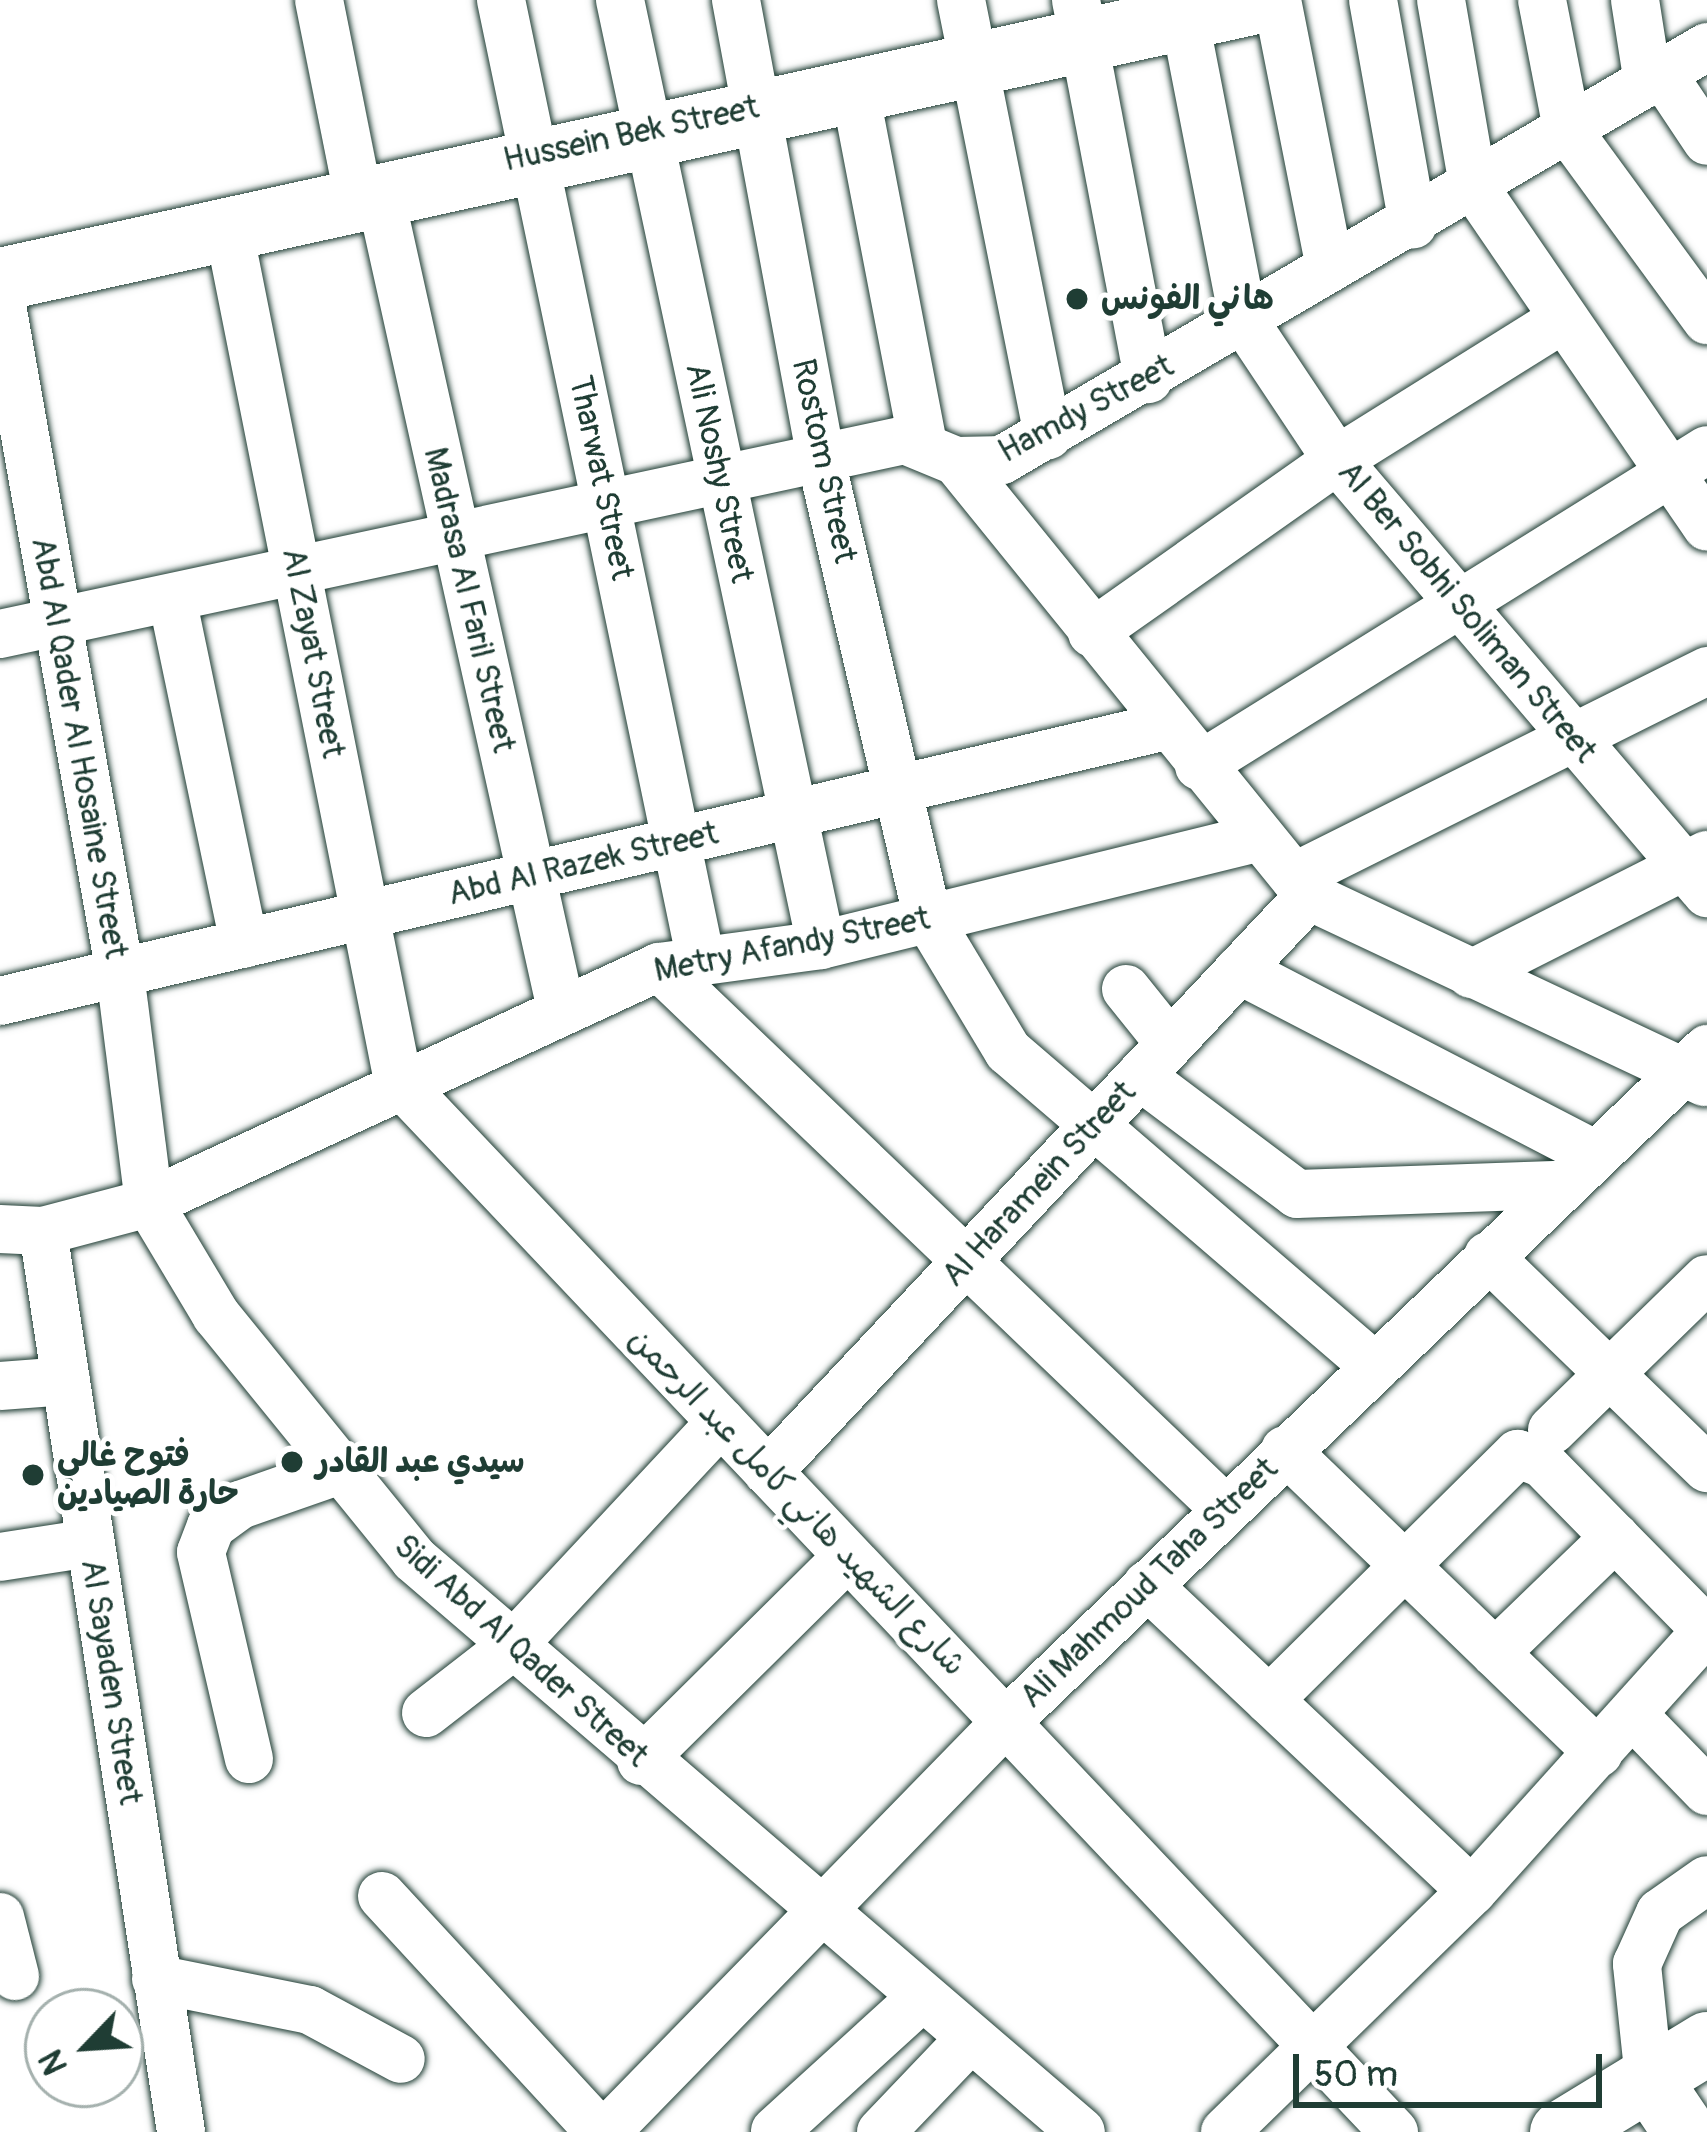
<!DOCTYPE html>
<meta charset="utf-8">
<style>
body{margin:0}
#map{position:relative;width:1707px;height:2132px;overflow:hidden;background:#fff;font-family:Pangolin,"Playpen Sans Arabic",sans-serif}
div>[style]{position:absolute}
[style*='--x']{left:calc(var(--x)*1px);top:calc(var(--y)*1px);width:calc(var(--w)*1px);rotate:calc(var(--a)*1deg)}
.roads{filter:drop-shadow(0 0 3px #1f3d34) drop-shadow(0 0 3px #1f3d34)}
.minor>*{height:48px;margin:-24px;padding:0 24px;transform-origin:24px;border-radius:24px;background:#fff}
.major>*{height:63px;margin:-31.5px;padding:0 31.5px;transform-origin:31.5px;border-radius:31.5px;background:#fff}
.dots>*{width:33px;height:33px;translate:-50% -50%;box-sizing:border-box;border:6px solid #fff;border-radius:50%}
span{translate:-50% -50%;white-space:nowrap;text-align:center;line-height:1.15;-webkit-text-stroke:10px #fff;paint-order:stroke}
.street-label{font-size:33px;color:#1f3d34}
.poi-label{font-size:33px;color:#1f3d34;font-weight:700}
.left{translate:0 -50%;text-align:left}
.north{position:absolute;left:24px;top:1988px;width:120px;height:120px;box-sizing:border-box;background:#fff;border:3px solid #a5b1ae;border-radius:50%;rotate:245deg;font-size:33px;font-weight:700;line-height:48px;text-align:center;color:#1f3d34}
.north::after{content:'';display:block;margin:auto;width:42px;height:54px;background:#1f3d34;clip-path:polygon(50% 0,100% 100%,50% 72%,0 100%)}
.scale{position:absolute;left:1293px;top:2054px;width:309px;height:54px;box-sizing:border-box;border:6px solid #1f3d34;border-top:0;padding-left:15px;font-size:36px;line-height:42px;white-space:nowrap;color:#1f3d34;-webkit-text-stroke:9px #fff;paint-order:stroke}
</style>
<div id="map">
<div class="roads">
<div class="minor">
<div style="--x:319;--y:0;--w:199;--a:78.7"></div>
<div style="--x:501;--y:0;--w:976;--a:78.24"></div>
<div style="--x:620;--y:0;--w:966;--a:77.99"></div>
<div style="--x:736;--y:0;--w:468;--a:79.5"></div>
<div style="--x:821;--y:460;--w:470;--a:76.9"></div>
<div style="--x:928;--y:918;--w:155;--a:59"></div>
<div style="--x:1008;--y:1051;--w:485;--a:40.7"></div>
<div style="--x:961;--y:0;--w:444;--a:78.7"></div>
<div style="--x:1076;--y:0;--w:386;--a:79.2"></div>
<div style="--x:1181;--y:0;--w:325;--a:79"></div>
<div style="--x:1243;--y:319;--w:169;--a:56.3"></div>
<div style="--x:1337;--y:460;--w:570;--a:49.49"></div>
<div style="--x:1277;--y:0;--w:273;--a:78.8"></div>
<div style="--x:1373;--y:0;--w:228;--a:79.9"></div>
<div style="--x:1441;--y:0;--w:188;--a:80.2"></div>
<div style="--x:1473;--y:185;--w:414;--a:55.6"></div>
<div style="--x:1542;--y:0;--w:131;--a:79"></div>
<div style="--x:1567;--y:129;--w:237;--a:53.8"></div>
<div style="--x:1635;--y:0;--w:84;--a:81.1"></div>
<div style="--x:1663;--y:75;--w:79;--a:56.3"></div>
<div style="--x:854;--y:86;--w:366;--a:79.1"></div>
<div style="--x:379;--y:190;--w:839;--a:77.47"></div>
<div style="--x:228;--y:226;--w:872;--a:78.75"></div>
<div style="--x:398;--y:1081;--w:1448;--a:46.54"></div>
<div style="--x:0;--y:294;--w:690;--a:79.98"></div>
<div style="--x:120;--y:973;--w:232;--a:82.8"></div>
<div style="--x:149;--y:1203;--w:131;--a:59.1"></div>
<div style="--x:216;--y:1315;--w:314;--a:50.9"></div>
<div style="--x:414;--y:1559;--w:879;--a:40.66"></div>
<div style="--x:956;--y:461;--w:560;--a:50.94"></div>
<div style="--x:1309;--y:896;--w:437;--a:25.2"></div>
<div style="--x:172;--y:598;--w:353;--a:78.2"></div>
<div style="--x:1092;--y:633;--w:300;--a:-35.2"></div>
<div style="--x:1337;--y:460;--w:266;--a:-32"></div>
<div style="--x:0;--y:634;--w:926;--a:-12.1"></div>
<div style="--x:905;--y:440;--w:55;--a:22.4"></div>
<div style="--x:956;--y:461;--w:46;--a:-1.2"></div>
<div style="--x:1002;--y:460;--w:817;--a:-30.36"></div>
<div style="--x:1199;--y:766;--w:598;--a:-31.88"></div>
<div style="--x:1294;--y:877;--w:462;--a:-26.5"></div>
<div style="--x:659;--y:967;--w:784;--a:43.76"></div>
<div style="--x:1239;--y:970;--w:400;--a:27.4"></div>
<div style="--x:1471;--y:974;--w:264;--a:-26.8"></div>
<div style="--x:1126;--y:989;--w:70;--a:51.3"></div>
<div style="--x:0;--y:1001;--w:1198;--a:-13.27"></div>
<div style="--x:1140;--y:1076;--w:196;--a:36.9"></div>
<div style="--x:1297;--y:1194;--w:264;--a:-2"></div>
<div style="--x:0;--y:1229;--w:43;--a:2.7"></div>
<div style="--x:43;--y:1231;--w:110;--a:-14.8"></div>
<div style="--x:149;--y:1203;--w:562;--a:-24.83"></div>
<div style="--x:659;--y:967;--w:163;--a:-7.7"></div>
<div style="--x:821;--y:945;--w:452;--a:-13.8"></div>
<div style="--x:43;--y:1231;--w:912;--a:81.29"></div>
<div style="--x:1488;--y:1256;--w:305;--a:44.1"></div>
<div style="--x:0;--y:1386;--w:66;--a:-4.3"></div>
<div style="--x:1552;--y:1430;--w:216;--a:-44.3"></div>
<div style="--x:1285;--y:1450;--w:436;--a:44"></div>
<div style="--x:768;--y:1472;--w:790;--a:-46.79"></div>
<div style="--x:0;--y:1557;--w:91;--a:-8.8"></div>
<div style="--x:1147;--y:1585;--w:446;--a:43.3"></div>
<div style="--x:1495;--y:1653;--w:167;--a:-44"></div>
<div style="--x:1269;--y:1700;--w:350;--a:-44.7"></div>
<div style="--x:1518;--y:1454;--w:26;--a:21"></div>
<div style="--x:1542;--y:1463;--w:235;--a:45.5"></div>
<div style="--x:426;--y:1713;--w:108;--a:-37.8"></div>
<div style="--x:511;--y:1647;--w:308;--a:-47"></div>
<div style="--x:1633;--y:1715;--w:106;--a:45.8"></div>
<div style="--x:249;--y:1759;--w:212;--a:-103.1"></div>
<div style="--x:201;--y:1552;--w:28;--a:-69"></div>
<div style="--x:211;--y:1526;--w:36;--a:-36"></div>
<div style="--x:240;--y:1505;--w:103;--a:-19.3"></div>
<div style="--x:641;--y:1761;--w:291;--a:-44.7"></div>
<div style="--x:382;--y:1896;--w:321;--a:47.3"></div>
<div style="--x:0;--y:1917;--w:61;--a:75.7"></div>
<div style="--x:156;--y:1979;--w:157;--a:11.4"></div>
<div style="--x:310;--y:2010;--w:103;--a:28.3"></div>
<div style="--x:1649;--y:2079;--w:116;--a:-96"></div>
<div style="--x:1637;--y:1964;--w:56;--a:-65.7"></div>
<div style="--x:1660;--y:1913;--w:57;--a:-35.1"></div>
<div style="--x:775;--y:2131;--w:196;--a:-42.3"></div>
<div style="--x:606;--y:2132;--w:573;--a:-45.71"></div>
<div style="--x:1006;--y:1722;--w:972;--a:-43.83"></div>
<div style="--x:881;--y:2132;--w:127;--a:-46.3"></div>
<div style="--x:1225;--y:2132;--w:345;--a:-44.3"></div>
<div style="--x:1472;--y:1891;--w:351;--a:-48"></div>
</div>
<div class="major">
<div style="--x:0;--y:279;--w:1295;--a:-12.44"></div>
<div style="--x:1649;--y:2079;--w:55;--a:56"></div>
<div style="--x:1561;--y:2132;--w:171;--a:-31.4"></div>
</div>
</div>
<div class="dots">
<div style="left:1077px;top:299px;background:#1f3d34"></div>
<div style="left:292px;top:1462px;background:#1f3d34"></div>
<div style="left:33px;top:1475px;background:#1f3d34"></div>
</div>
<div class="street-label">
<span style="left:631px;top:134px;rotate:-12deg">Hussein Bek Street</span>
<span style="left:1086px;top:409px;rotate:-28deg">Hamdy Street</span>
<span style="left:824px;top:461px;rotate:78deg">Rostom Street</span>
<span style="left:719px;top:473px;rotate:78deg">Ali Noshy Street</span>
<span style="left:601px;top:478px;rotate:78deg">Tharwat Street</span>
<span style="left:469px;top:600px;rotate:77deg">Madrasa Al Faril Street</span>
<span style="left:1467px;top:612px;rotate:50deg">Al Ber Sobhi Soliman Street</span>
<span style="left:313px;top:653px;rotate:79deg">Al Zayat Street</span>
<span style="left:79px;top:748px;rotate:80deg">Abd Al Qader Al Hosaine Street</span>
<span style="left:583px;top:864px;rotate:-13deg">Abd Al Razek Street</span>
<span style="left:792px;top:945px;rotate:-11deg">Metry Afandy Street</span>
<span style="left:1039px;top:1184px;rotate:-47deg">Al Haramein Street</span>
<span style="left:797px;top:1502px;rotate:46deg">شارع الشهيد هاني كامل عبد الرحمن</span>
<span style="left:1149px;top:1583px;rotate:-44deg">Ali Mahmoud Taha Street</span>
<span style="left:521px;top:1651px;rotate:42deg">Sidi Abd Al Qader Street</span>
<span style="left:111px;top:1682px;rotate:81deg">Al Sayaden Street</span>
</div>
<div class="poi-label">
<span class="left" style="left:1101px;top:299px">هاني الفونس</span>
<span class="left" style="left:57px;top:1475px">فتوح غالي<br>حارة الصيادين</span>
<span class="left" style="left:316px;top:1462px">سيدي عبد القادر</span>
</div>
<div class="north">N</div>
<div class="scale">50 m</div>
</div>
